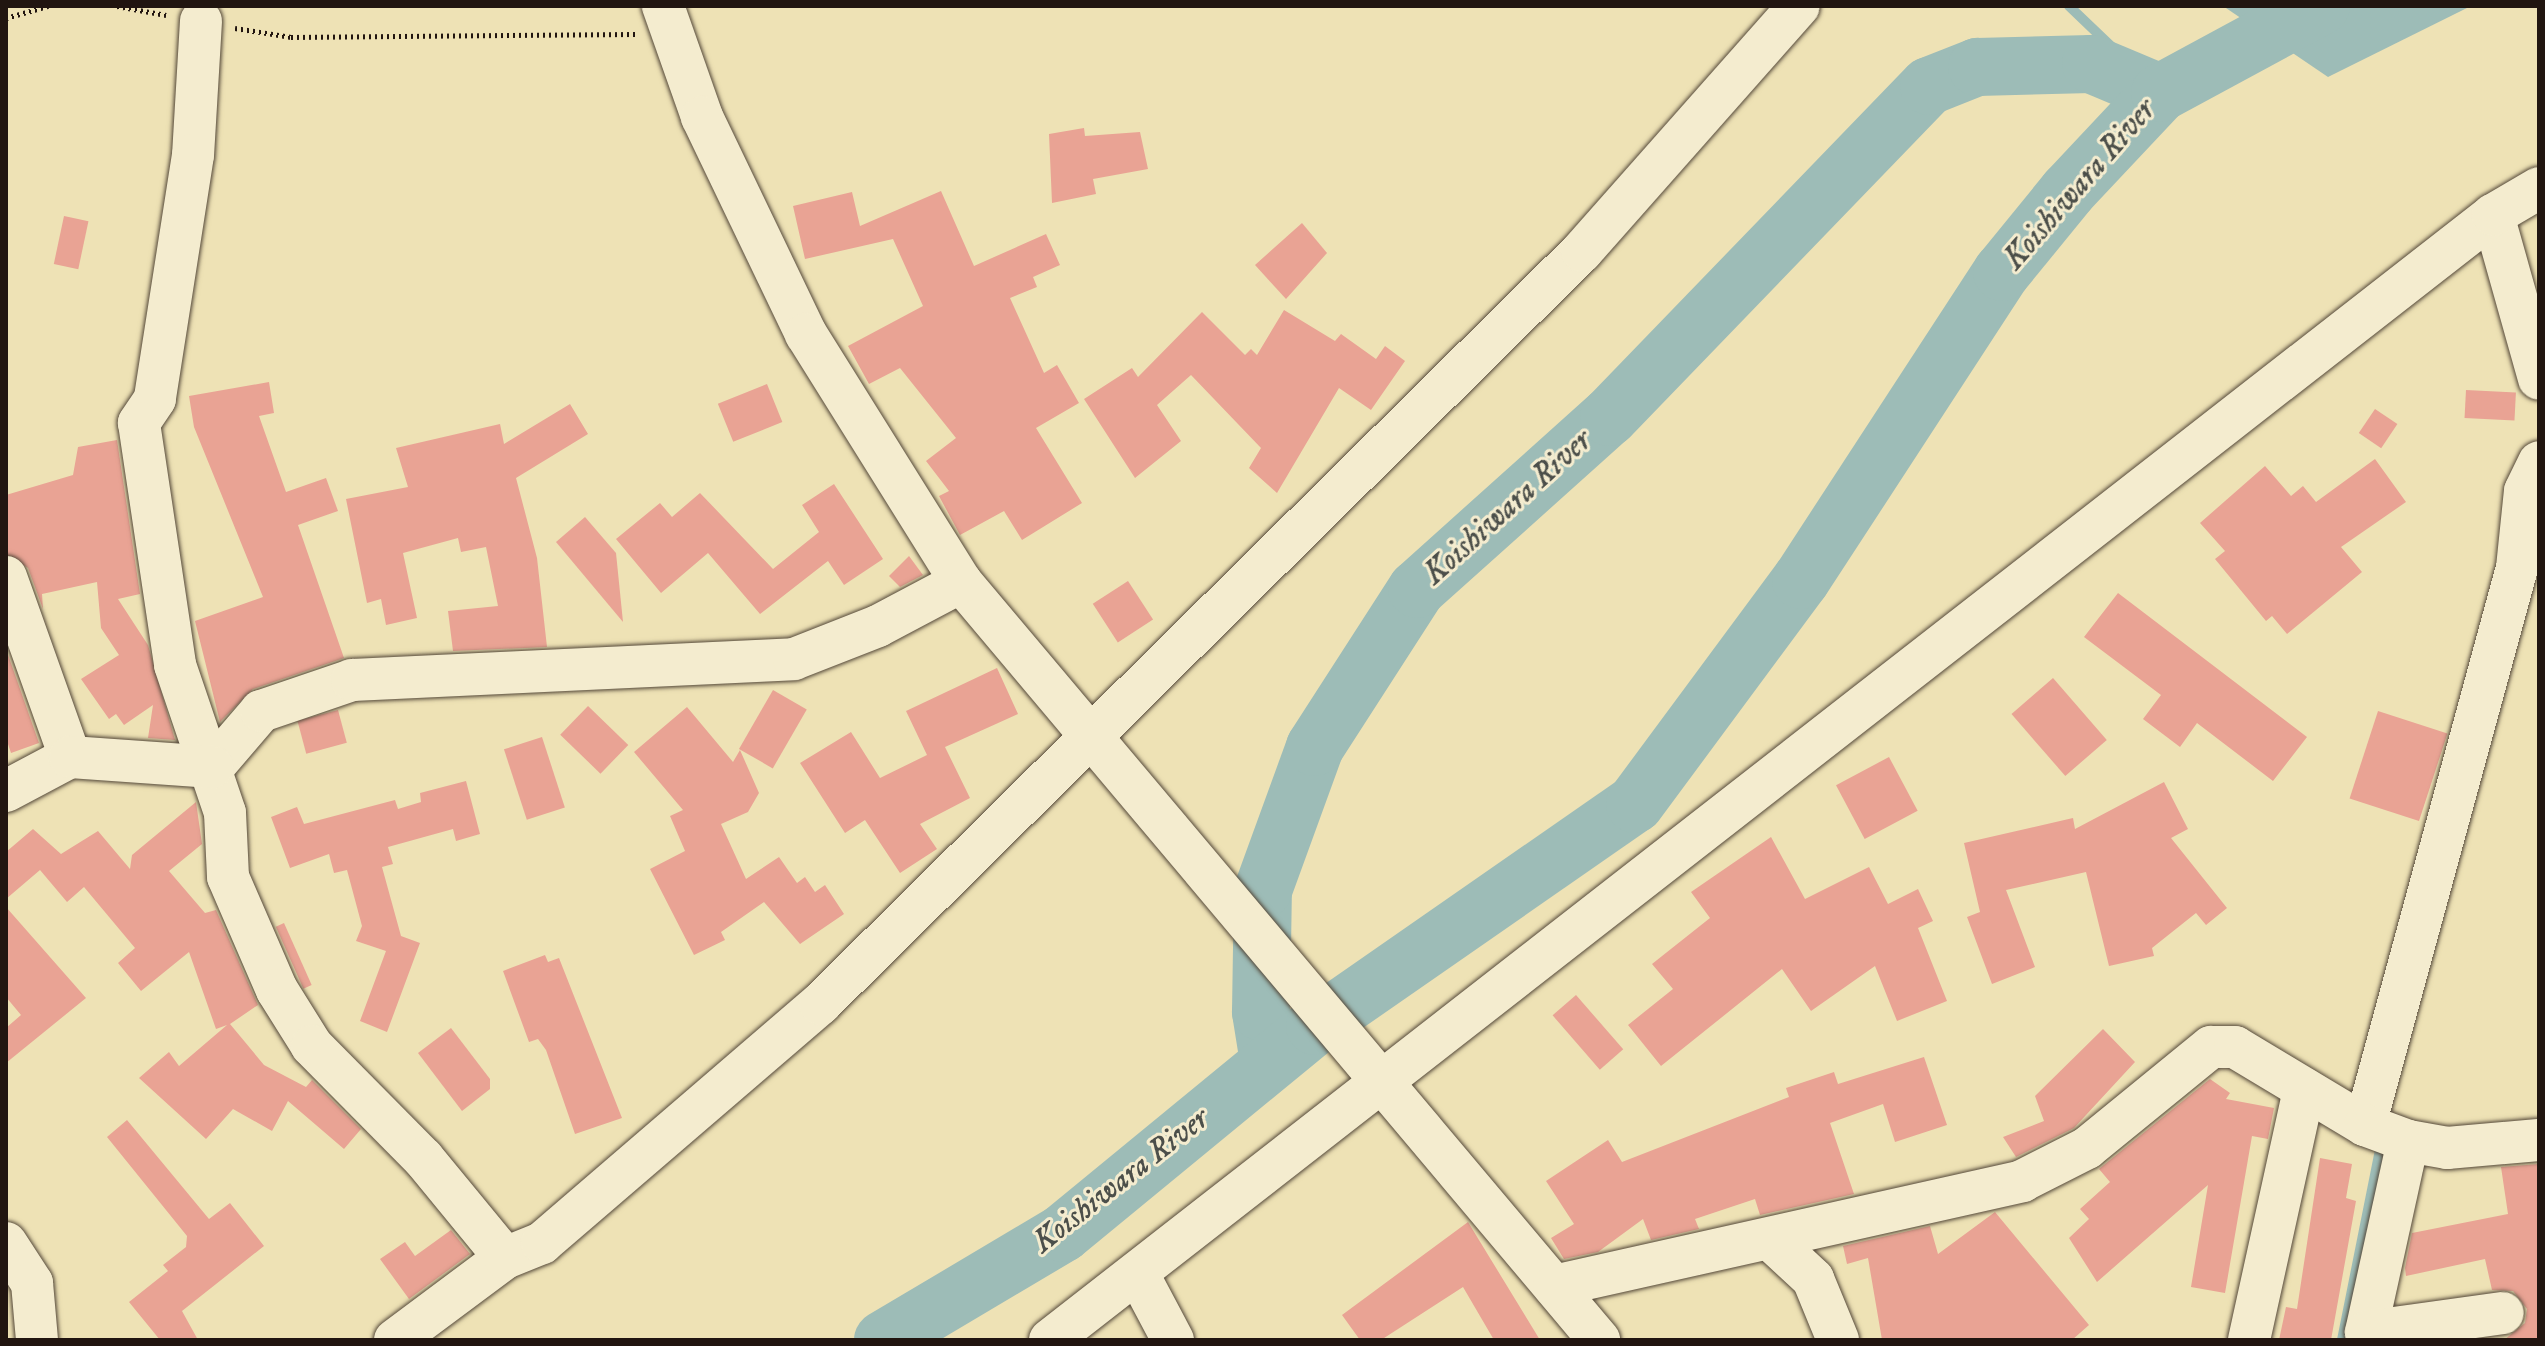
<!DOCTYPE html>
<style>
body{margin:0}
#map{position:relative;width:2545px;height:1346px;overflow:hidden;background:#eee2b5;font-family:"IM FELL DW Pica",serif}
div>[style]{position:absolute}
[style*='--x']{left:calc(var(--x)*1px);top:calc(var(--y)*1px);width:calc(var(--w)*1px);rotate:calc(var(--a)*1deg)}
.water>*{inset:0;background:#9dbcb7}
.stream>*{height:10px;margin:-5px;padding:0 5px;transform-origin:5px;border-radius:5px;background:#9dbcb7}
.river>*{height:58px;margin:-29px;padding:0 29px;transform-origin:29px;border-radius:29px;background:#9dbcb7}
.building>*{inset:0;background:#e9a394;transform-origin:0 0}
.path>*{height:5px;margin-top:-2.5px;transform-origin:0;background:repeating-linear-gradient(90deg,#211510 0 2px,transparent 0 6px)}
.roads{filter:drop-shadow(0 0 2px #544839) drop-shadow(0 0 2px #544839)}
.minor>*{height:42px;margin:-21px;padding:0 21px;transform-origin:21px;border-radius:21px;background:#f4eccf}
span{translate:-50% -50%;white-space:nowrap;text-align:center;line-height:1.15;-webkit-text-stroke:6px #f4eccf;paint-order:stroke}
.water-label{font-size:32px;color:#4c4f4a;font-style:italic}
.frame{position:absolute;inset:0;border:8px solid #211510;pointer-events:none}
</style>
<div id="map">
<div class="water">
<div style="clip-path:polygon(2223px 6px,2471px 6px,2328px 77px)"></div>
</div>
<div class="stream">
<div style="--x:2069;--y:6;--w:126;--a:43.7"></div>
<div style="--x:2342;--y:1340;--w:205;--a:-78.7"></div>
</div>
<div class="river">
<div style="--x:1269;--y:1062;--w:51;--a:-99.1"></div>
<div style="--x:1261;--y:1012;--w:122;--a:-89.1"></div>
<div style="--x:1263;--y:890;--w:152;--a:-70"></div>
<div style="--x:1315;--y:747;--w:188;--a:-57.2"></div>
<div style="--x:1417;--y:589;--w:258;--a:-41.9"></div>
<div style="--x:1609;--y:417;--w:460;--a:-46"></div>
<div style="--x:1929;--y:86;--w:52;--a:-21.6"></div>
<div style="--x:1977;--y:67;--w:114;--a:-1.5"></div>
<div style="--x:2091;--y:64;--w:75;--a:22.8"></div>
<div style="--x:883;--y:1340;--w:209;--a:-30.7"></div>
<div style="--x:1063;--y:1233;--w:326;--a:-39.4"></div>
<div style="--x:1315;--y:1026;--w:389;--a:-34.8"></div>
<div style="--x:1635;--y:804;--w:279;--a:-53.5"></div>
<div style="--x:1801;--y:580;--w:368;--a:-56.9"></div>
<div style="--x:2002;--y:272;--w:104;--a:-50.8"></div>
<div style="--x:2068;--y:191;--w:134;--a:-46.8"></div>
<div style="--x:2160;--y:93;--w:183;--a:-28.4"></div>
</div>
<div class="building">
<div style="clip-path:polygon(1084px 128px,1085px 136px,1140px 132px,1148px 169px,1093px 179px,1096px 194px,1052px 203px,1049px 134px)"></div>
<div style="clip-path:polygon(941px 191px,974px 266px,1046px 234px,1060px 265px,1033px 277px,1037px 287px,1010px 298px,1044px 373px,1057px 365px,1079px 403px,1036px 428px,1082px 503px,1022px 540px,1004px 511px,960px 535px,939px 496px,949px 491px,926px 461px,956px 438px,900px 368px,869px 384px,848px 346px,923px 306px,893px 239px,805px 259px,793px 206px,852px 192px,860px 226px)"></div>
<div style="left:64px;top:216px;width:25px;height:49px;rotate:12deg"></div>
<div style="clip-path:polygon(1302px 223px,1327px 253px,1286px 299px,1255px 265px)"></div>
<div style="clip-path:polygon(1284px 310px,1335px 341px,1341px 334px,1376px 359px,1385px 346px,1405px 361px,1371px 410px,1339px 388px,1277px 493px,1249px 468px,1261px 448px,1191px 375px,1157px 405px,1181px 441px,1135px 478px,1084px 399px,1132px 368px,1138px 377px,1202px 312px,1245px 355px,1251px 349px,1257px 355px)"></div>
<div style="clip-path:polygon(269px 382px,274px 413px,259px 416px,286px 492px,326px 478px,338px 511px,298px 525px,344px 658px,253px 689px,220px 722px,195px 621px,263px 597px,194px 427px,189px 396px)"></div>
<div style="left:767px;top:384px;width:41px;height:53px;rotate:68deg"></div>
<div style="left:2466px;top:390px;width:50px;height:28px;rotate:3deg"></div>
<div style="clip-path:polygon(570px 404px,588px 434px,516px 478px,537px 558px,547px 647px,453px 651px,448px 611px,498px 606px,486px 547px,461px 552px,458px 538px,403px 553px,417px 618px,386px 625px,381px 599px,367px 603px,346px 499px,408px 487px,396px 448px,500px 424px,504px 444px)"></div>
<div style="left:2375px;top:409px;width:27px;height:29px;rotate:34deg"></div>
<div style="clip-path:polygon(117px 440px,140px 594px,118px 599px,148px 645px,175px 740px,148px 738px,153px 705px,124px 725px,116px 714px,109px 719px,81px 679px,119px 655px,101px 628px,97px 582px,42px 594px,43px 609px,28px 568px,6px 554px,6px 495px,73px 475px,78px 447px)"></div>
<div style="clip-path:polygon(2375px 459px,2406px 502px,2341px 547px,2362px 572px,2287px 634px,2272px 616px,2266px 621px,2215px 559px,2225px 551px,2200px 523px,2265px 466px,2291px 496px,2303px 486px,2316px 502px)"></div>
<div style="clip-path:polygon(834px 484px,883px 559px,844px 585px,828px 561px,760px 614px,708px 553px,661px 593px,616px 539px,660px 503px,672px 517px,700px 493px,773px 569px,819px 532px,802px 505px)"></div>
<div style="clip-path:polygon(585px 517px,616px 553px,623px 622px,556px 542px)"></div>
<div style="clip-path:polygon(909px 556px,923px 575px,900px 587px,889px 576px)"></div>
<div style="left:1128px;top:581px;width:46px;height:42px;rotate:57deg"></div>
<div style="clip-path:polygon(2118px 593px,2307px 737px,2273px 781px,2197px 723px,2180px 747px,2143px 719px,2161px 695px,2084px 637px)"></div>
<div style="clip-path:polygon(6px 649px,39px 743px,11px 753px,6px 738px)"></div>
<div style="clip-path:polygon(997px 668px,1018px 714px,945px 747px,970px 798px,920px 824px,937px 849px,900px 873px,865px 820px,845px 833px,800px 763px,851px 732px,880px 778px,927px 755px,906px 711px)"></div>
<div style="left:2053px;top:678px;width:82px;height:55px;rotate:49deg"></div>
<div style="left:773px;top:690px;width:39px;height:68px;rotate:30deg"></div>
<div style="left:588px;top:706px;width:56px;height:40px;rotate:44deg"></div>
<div style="clip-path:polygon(687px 707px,733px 762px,740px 750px,759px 793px,748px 812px,721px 824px,746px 879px,779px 857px,797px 883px,805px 877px,815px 892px,825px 885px,844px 914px,800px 944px,764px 902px,721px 932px,725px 940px,694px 955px,650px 869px,685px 851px,670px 816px,683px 810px,634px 752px)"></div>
<div style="left:338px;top:710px;width:34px;height:42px;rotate:75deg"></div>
<div style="left:2378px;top:711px;width:73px;height:92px;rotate:18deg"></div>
<div style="left:542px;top:737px;width:74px;height:40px;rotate:72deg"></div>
<div style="left:1889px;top:757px;width:61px;height:60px;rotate:62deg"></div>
<div style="clip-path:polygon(466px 781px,480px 834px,456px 841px,453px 829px,388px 847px,393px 864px,382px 867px,401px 936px,420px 943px,387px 1032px,360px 1021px,386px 951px,356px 941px,362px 926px,347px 870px,334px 873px,329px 854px,290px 868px,271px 817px,297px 807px,304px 824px,395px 800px,398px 809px,421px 802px,420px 793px)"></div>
<div style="clip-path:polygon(2164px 782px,2188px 829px,2171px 838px,2227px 908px,2206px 925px,2196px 913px,2152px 948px,2154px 956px,2109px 966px,2086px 872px,2006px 890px,2035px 967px,1992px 984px,1967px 917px,1980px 912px,1964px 843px,2073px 818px,2075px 829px)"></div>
<div style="clip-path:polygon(196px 802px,202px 844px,169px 871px,205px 913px,216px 910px,258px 1005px,230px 1024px,264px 1065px,306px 1087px,312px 1080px,361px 1129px,344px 1149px,288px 1101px,272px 1131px,233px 1109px,206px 1139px,139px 1078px,169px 1052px,179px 1066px,227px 1025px,216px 1029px,189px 952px,141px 991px,118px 963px,135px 948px,84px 887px,67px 902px,40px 870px,6px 899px,6px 852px,33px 829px,61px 854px,98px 831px,130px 869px,132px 855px)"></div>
<div style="clip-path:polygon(1771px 837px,1805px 899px,1869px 867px,1888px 904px,1918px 889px,1933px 921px,1918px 928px,1947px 1001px,1897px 1021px,1875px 966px,1811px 1011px,1782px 969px,1661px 1066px,1628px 1025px,1673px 989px,1652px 964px,1710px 918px,1691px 892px)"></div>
<div style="clip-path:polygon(6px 907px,86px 998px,6px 1063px,6px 1028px,21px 1015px,6px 997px)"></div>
<div style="left:284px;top:923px;width:68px;height:9px;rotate:66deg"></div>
<div style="clip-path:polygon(545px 955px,548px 962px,559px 958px,622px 1118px,575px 1134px,546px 1050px,538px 1039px,529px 1042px,503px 971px)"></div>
<div style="left:1576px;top:995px;width:72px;height:31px;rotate:49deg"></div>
<div style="clip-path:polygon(451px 1028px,490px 1079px,490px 1089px,462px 1111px,418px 1053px)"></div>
<div style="clip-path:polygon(2103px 1029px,2135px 1062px,2074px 1128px,2016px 1157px,2003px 1137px,2044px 1121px,2035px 1096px)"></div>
<div style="clip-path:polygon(1924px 1057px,1947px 1125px,1895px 1142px,1883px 1104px,1830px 1123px,1854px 1194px,1760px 1215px,1755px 1199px,1695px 1219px,1699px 1229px,1651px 1240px,1643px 1219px,1598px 1252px,1564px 1259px,1551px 1238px,1574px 1224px,1546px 1181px,1608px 1140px,1622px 1162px,1789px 1097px,1786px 1088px,1834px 1072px,1838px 1084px)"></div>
<div style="clip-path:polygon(2210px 1079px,2230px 1093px,2226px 1099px,2274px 1108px,2268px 1139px,2252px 1136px,2225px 1293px,2191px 1287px,2208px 1185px,2097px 1282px,2069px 1238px,2089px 1219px,2080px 1209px,2110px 1182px,2099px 1169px)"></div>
<div style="clip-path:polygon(127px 1120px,209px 1219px,230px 1203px,264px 1246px,182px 1311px,198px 1340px,160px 1340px,129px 1302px,168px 1271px,163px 1265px,186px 1247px,187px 1236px,107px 1137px)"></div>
<div style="clip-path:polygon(2320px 1158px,2352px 1164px,2346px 1198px,2356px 1201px,2331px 1340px,2279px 1340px,2286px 1307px,2297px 1309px)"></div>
<div style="clip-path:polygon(2539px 1164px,2539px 1340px,2504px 1340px,2525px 1323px,2527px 1309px,2513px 1291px,2492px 1290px,2485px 1259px,2406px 1276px,2405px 1268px,2412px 1233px,2508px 1214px,2501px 1167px)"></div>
<div style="clip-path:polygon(1995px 1212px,2089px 1325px,2072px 1340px,1882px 1340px,1868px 1258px,1847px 1264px,1843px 1246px,1930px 1226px,1938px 1254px)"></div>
<div style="clip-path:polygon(1468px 1222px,1540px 1340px,1494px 1340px,1463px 1287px,1381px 1340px,1360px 1340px,1342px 1315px)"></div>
<div style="clip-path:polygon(451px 1230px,470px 1254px,409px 1299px,380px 1259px,405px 1242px,415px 1256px)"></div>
</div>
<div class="path">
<div style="--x:117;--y:6;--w:50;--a:10.4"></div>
<div style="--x:6;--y:18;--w:44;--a:-15.9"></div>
<div style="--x:235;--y:28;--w:57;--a:9.1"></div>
<div style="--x:291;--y:37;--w:345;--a:-0.5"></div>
</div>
<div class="roads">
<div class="minor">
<div style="--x:663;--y:6;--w:118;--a:70.6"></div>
<div style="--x:702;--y:117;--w:241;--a:64.4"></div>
<div style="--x:806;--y:334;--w:292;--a:58"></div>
<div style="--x:961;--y:582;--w:991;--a:49.91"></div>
<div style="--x:201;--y:21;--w:134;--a:93.4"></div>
<div style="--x:193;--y:155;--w:247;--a:98.9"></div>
<div style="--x:155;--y:399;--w:29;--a:124"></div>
<div style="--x:139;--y:423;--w:245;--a:81.5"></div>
<div style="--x:175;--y:665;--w:156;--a:71.3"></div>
<div style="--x:225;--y:813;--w:64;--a:87.3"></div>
<div style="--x:228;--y:877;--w:123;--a:66.6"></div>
<div style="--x:277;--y:990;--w:66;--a:58"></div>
<div style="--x:312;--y:1046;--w:158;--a:45.3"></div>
<div style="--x:423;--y:1158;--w:129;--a:50.6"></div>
<div style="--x:2493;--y:215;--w:170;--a:74.3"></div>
<div style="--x:6;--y:577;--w:191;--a:70.4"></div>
<div style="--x:213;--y:767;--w:74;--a:-49.4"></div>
<div style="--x:261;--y:711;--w:96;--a:-18.8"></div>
<div style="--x:352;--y:680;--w:442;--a:-2.7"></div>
<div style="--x:794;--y:659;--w:90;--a:-21.4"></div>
<div style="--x:878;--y:626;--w:94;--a:-27.9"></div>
<div style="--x:6;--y:791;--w:72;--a:-28"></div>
<div style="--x:70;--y:757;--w:143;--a:4"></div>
<div style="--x:2365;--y:1125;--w:577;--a:-74.74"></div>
<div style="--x:2517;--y:568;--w:77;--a:-84.1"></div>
<div style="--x:2525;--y:491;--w:32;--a:-64"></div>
<div style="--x:2408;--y:1141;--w:196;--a:102.4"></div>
<div style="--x:2366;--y:1332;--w:138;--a:-7.9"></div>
<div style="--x:1770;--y:1239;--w:59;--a:42.9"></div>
<div style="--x:1813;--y:1279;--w:66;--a:67.7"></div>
<div style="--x:6;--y:1243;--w:48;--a:57"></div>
<div style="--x:32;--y:1283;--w:57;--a:85"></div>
<div style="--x:1138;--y:1274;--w:75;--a:62.1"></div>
<div style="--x:1554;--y:1286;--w:480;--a:-12.6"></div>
<div style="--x:2022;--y:1181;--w:73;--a:-26.9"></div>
<div style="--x:2087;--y:1148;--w:160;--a:-39.2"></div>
<div style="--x:2211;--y:1047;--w:24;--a:0"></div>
<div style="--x:2235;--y:1047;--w:152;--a:31"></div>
<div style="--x:2365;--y:1125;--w:46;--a:20.4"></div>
<div style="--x:2408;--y:1141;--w:40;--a:10"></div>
<div style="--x:2447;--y:1148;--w:92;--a:-5"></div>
<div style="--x:395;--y:1340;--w:137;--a:-36.7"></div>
<div style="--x:505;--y:1258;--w:40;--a:-22"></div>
<div style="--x:542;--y:1243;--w:367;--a:-40.7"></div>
<div style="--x:820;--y:1004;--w:1071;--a:-44.66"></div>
<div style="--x:1582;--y:251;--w:327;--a:-48.5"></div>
<div style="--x:1050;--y:1340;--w:1830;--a:-37.94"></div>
<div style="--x:2493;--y:215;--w:53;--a:-30.4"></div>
<div style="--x:2249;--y:1340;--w:257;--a:-77.6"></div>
</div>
</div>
<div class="water-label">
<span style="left:2080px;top:185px;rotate:-49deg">Koishiwara River</span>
<span style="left:1508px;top:508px;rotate:-42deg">Koishiwara River</span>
<span style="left:1121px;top:1181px;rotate:-38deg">Koishiwara River</span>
</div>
<div class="frame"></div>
</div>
